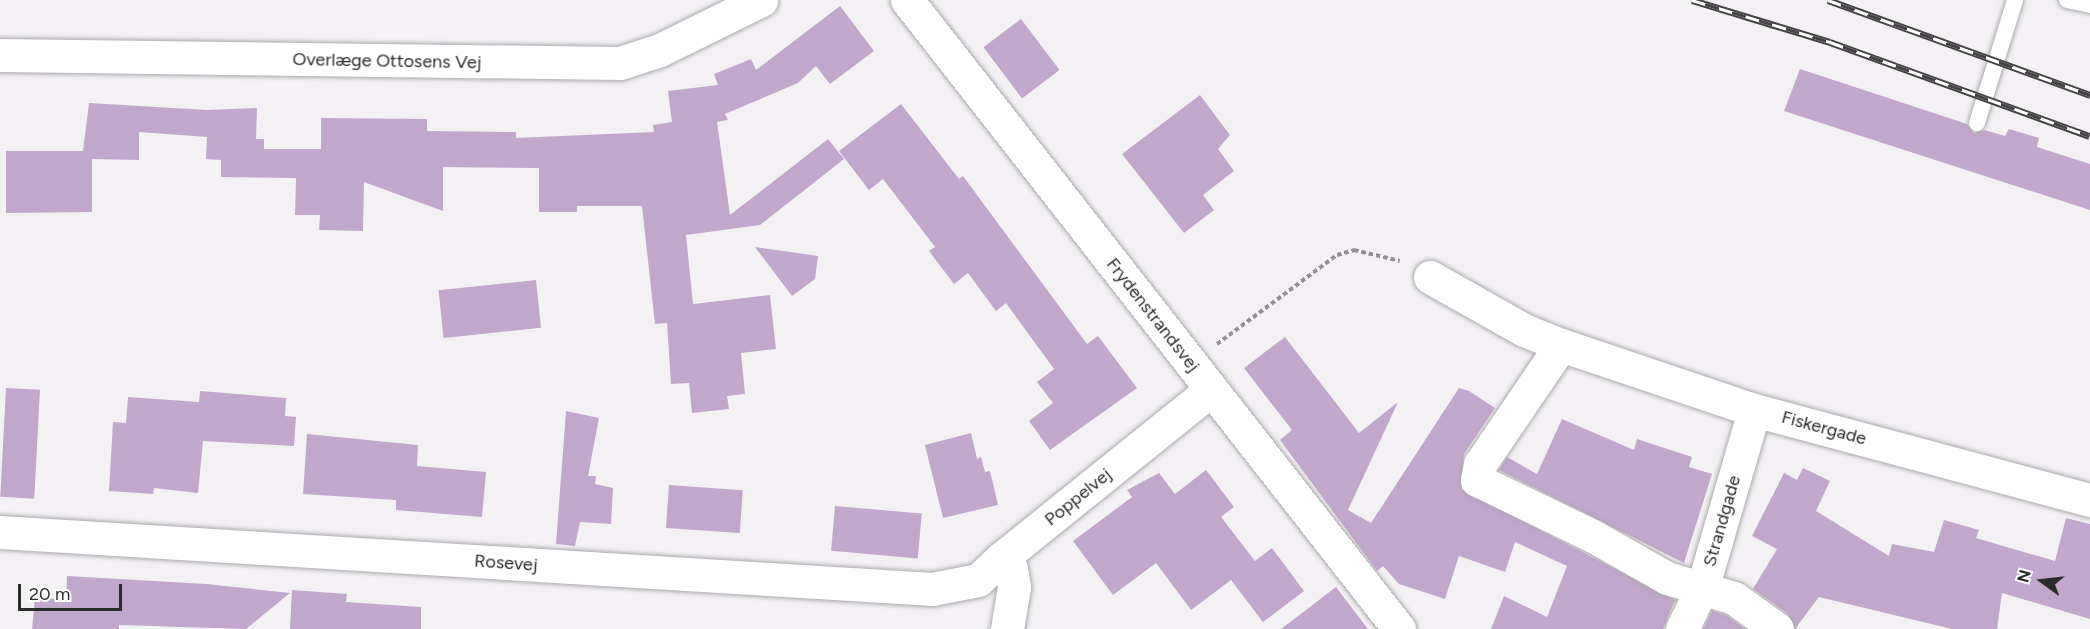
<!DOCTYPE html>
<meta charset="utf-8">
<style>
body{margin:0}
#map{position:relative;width:2090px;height:629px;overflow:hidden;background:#f4f1f5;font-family:Figtree,sans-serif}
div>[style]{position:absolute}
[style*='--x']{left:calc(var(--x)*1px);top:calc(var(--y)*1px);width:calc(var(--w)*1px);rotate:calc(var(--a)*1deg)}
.building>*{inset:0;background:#c1a7cb;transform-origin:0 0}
.path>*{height:4px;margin-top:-2px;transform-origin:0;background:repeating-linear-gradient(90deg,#929093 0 4.5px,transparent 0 7.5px)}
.roads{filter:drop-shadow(0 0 2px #aaa8ac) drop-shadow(0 0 2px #aaa8ac)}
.lane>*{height:16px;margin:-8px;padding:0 8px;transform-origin:8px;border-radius:8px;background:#fff}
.street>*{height:33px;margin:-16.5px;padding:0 16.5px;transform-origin:16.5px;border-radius:16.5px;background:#fff}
.rail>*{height:7px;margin-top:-3.5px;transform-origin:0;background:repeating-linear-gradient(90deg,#fff 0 14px,#454345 0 28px);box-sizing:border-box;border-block:2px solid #454345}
span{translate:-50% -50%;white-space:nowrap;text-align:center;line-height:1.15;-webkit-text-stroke:6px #fff;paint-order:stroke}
.street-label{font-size:18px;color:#2c2b2c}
.north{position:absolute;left:2012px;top:551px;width:60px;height:60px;-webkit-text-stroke:4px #fff;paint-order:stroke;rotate:285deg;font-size:16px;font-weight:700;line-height:24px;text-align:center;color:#2c2b2c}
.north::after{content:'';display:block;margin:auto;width:21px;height:27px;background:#2c2b2c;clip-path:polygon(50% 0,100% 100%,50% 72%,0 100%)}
.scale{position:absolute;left:18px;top:584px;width:104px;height:27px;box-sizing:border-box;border:3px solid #2c2b2c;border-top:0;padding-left:8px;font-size:18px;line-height:21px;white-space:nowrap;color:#2c2b2c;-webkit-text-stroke:4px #fff;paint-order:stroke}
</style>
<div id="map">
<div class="building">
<div style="clip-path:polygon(840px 6px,874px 51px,830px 84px,816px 66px,798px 83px,725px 114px,728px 120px,717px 122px,730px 215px,828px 139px,844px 159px,760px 225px,686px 235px,693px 304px,770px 295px,776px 349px,741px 353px,745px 394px,727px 396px,729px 409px,692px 413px,689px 383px,671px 384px,667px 323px,655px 324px,642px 206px,577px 206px,577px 212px,539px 212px,539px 168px,443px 167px,443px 211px,364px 182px,363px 231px,319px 230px,320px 215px,295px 215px,296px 178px,221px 177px,221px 160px,206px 159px,207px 137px,139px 132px,139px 160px,92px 159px,92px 212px,6px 213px,6px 151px,83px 151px,89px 103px,207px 110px,257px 108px,256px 139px,264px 139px,264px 149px,321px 149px,321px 118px,427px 119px,427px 131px,516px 132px,516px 138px,654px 132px,653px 125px,672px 122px,668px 91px,718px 85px,714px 74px,751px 59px,756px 70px)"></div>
<div style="left:1021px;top:19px;width:64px;height:47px;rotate:53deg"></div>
<div style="clip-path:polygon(1800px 69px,1967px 124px,1974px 133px,1985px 130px,2005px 136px,2009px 129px,2039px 138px,2037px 147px,2090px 164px,2090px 210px,1784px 111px)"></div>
<div style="clip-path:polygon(1200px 95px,1230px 135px,1218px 149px,1234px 171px,1203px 195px,1214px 210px,1184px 233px,1122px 154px)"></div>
<div style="clip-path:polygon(901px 104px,959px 179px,963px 176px,1087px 344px,1098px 336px,1137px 388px,1050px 450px,1029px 421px,1053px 403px,1037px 382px,1054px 369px,1006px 303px,996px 311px,968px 273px,954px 284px,929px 251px,935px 247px,883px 179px,869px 190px,839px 151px)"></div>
<div style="clip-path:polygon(755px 247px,818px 256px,815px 279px,792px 296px)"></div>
<div style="left:536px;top:280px;width:48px;height:98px;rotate:84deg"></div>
<div style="clip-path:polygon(1285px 337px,1359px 433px,1398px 402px,1348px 510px,1371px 523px,1459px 388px,1469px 391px,1495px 408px,1464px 454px,1461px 489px,1675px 600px,1663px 629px,1491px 629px,1504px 596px,1547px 617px,1567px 566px,1515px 542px,1505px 572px,1459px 556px,1445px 599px,1399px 584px,1383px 566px,1377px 571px,1280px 440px,1292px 430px,1244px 368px)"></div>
<div style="left:6px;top:388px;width:34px;height:109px;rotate:3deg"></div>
<div style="clip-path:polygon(200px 391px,286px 398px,285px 416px,296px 417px,294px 446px,203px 441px,198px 493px,154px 488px,153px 494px,109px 491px,113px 422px,126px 423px,128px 397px,199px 402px)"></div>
<div style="clip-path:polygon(566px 411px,599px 418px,588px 476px,596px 476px,595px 484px,613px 488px,611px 524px,580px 522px,575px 546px,556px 544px)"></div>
<div style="clip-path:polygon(1562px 419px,1634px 450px,1637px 439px,1692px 457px,1689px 467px,1712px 474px,1684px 563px,1499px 470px,1507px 457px,1537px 474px)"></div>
<div style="clip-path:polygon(971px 433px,977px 459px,981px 457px,985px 472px,990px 471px,998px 505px,943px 518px,925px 445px)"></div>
<div style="clip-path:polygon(307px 434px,418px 445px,417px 466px,486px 472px,482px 517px,396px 510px,396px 500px,303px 494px)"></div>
<div style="clip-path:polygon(1803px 468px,1830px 481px,1816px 511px,1889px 556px,1892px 544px,1934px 552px,1944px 520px,1979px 530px,1976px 538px,2055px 561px,2066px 518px,2090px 524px,2090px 619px,2002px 593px,1997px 629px,1952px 629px,1819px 597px,1795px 629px,1788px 614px,1753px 589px,1777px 549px,1752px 536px,1784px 473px,1797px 480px)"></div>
<div style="clip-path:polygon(1206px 470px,1234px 507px,1221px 517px,1255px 561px,1272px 548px,1304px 591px,1263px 622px,1231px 580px,1191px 610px,1156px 563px,1113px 595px,1073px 541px,1132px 497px,1127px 490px,1159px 473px,1175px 494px)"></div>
<div style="left:669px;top:485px;width:74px;height:43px;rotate:4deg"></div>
<div style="left:835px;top:506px;width:87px;height:45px;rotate:5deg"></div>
<div style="clip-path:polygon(67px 576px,206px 584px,290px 593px,246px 629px,119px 625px,119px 629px,32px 629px,35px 597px,66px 600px)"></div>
<div style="clip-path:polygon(1336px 587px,1368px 629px,1281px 629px)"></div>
<div style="clip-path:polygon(292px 590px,347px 594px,346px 602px,421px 607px,421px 629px,290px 629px)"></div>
<div style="clip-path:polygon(1712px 611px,1726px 615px,1745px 629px,1703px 629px)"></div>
</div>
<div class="path">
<div style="--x:1217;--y:344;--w:149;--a:-36.6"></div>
<div style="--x:1337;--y:255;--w:18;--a:-16"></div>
<div style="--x:1354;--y:250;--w:47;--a:13.4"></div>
</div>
<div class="roads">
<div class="lane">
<div style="--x:2067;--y:0;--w:24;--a:12"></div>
<div style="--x:1977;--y:123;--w:129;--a:-72.8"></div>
</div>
<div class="street">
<div style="--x:907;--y:0;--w:799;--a:51.97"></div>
<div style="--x:0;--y:55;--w:620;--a:0.74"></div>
<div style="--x:620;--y:63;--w:42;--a:-18"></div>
<div style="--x:660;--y:50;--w:113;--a:-26.3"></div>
<div style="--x:1430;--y:277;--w:108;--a:29.4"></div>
<div style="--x:1524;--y:330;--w:40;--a:22"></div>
<div style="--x:1561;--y:345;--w:204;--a:18.6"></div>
<div style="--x:1754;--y:410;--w:348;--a:15"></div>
<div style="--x:1561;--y:345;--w:144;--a:124.2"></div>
<div style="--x:1480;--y:464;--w:16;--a:101"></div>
<div style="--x:1477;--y:480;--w:129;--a:25.8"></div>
<div style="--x:1593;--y:536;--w:85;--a:29.6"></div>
<div style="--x:1667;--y:578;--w:70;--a:16.6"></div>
<div style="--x:1734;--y:598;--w:53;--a:35.8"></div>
<div style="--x:0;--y:532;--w:934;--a:3.5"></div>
<div style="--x:932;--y:589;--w:47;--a:-11.1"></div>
<div style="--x:978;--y:580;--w:34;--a:-43"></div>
<div style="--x:1007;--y:629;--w:43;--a:-80.5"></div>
<div style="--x:1014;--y:587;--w:18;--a:-99"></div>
<div style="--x:1011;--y:569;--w:14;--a:-124"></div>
<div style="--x:1003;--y:557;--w:267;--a:-38.8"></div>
<div style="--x:1682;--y:629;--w:48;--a:-64"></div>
<div style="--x:1703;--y:586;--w:183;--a:-73.8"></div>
</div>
</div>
<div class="rail">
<div style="--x:1692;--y:0;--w:144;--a:16.9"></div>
<div style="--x:1830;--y:42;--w:276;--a:19.9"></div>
<div style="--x:1828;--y:0;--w:279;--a:19.9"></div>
</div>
<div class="street-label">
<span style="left:387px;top:61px;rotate:1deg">Overlæge Ottosens Vej</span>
<span style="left:1153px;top:315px;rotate:52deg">Frydenstrandsvej</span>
<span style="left:1824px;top:428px;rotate:15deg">Fiskergade</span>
<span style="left:1078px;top:497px;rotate:-39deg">Poppelvej</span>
<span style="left:1722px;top:521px;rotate:-74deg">Strandgade</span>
<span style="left:506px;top:563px;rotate:4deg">Rosevej</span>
</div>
<div class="north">N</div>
<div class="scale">20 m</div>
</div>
